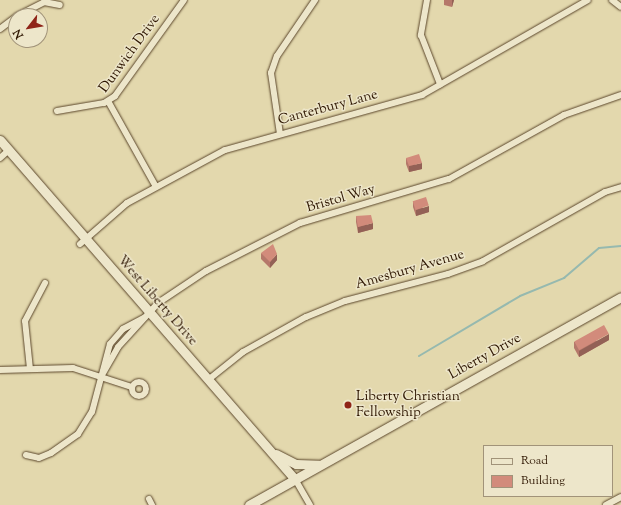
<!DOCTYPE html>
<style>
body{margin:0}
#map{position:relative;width:621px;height:505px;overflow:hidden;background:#e3d8ad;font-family:"Sorts Mill Goudy",serif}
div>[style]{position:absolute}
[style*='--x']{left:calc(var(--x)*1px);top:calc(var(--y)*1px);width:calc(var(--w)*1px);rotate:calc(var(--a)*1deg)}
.stream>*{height:2px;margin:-1px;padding:0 1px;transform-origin:1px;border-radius:1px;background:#96b9af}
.roads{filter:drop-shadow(0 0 1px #5b462b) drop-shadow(0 0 1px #5b462b)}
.minor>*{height:6px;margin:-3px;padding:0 3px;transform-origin:3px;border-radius:3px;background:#ede6ca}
.minor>.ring{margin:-3px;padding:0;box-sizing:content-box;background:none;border:6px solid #ede6ca;border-radius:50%}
.secondary>*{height:9px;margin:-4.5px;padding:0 4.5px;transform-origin:4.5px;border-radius:4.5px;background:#ede6ca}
.wall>*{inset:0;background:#b5786a}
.shaded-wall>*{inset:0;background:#936156}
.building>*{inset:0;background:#d28b7b;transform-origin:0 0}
.dots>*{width:11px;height:11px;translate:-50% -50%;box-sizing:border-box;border:2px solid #ede6ca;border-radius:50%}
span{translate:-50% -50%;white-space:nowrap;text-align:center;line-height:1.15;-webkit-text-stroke:3px #ede6ca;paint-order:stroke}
.street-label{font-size:14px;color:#2e1600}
.poi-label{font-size:14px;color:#2e1600}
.left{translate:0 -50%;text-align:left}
.legend{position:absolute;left:483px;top:445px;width:130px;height:52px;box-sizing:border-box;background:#ede6ca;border:1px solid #a19379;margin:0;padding:5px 7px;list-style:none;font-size:12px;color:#2e1600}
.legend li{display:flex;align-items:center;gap:8px;height:20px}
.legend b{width:20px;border:1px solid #a19379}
.north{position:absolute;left:8px;top:8px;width:40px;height:40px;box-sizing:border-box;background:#ede6ca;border:1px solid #a19379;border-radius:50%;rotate:239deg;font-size:11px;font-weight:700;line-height:16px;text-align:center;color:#2e1600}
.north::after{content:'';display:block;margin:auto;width:14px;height:18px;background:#8f2418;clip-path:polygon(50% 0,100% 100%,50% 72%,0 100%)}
</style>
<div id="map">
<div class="stream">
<div style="--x:419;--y:356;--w:117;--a:-30.7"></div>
<div style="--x:520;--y:296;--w:48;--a:-22.2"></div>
<div style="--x:564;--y:278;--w:46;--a:-40.6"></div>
<div style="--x:599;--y:248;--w:22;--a:-5"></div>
</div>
<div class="roads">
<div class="minor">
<div style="--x:427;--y:0;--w:36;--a:100"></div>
<div style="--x:421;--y:35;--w:53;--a:68.8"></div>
<div style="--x:612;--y:0;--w:11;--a:38"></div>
<div style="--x:17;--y:16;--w:30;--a:-27"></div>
<div style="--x:44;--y:2;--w:16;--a:11"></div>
<div style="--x:0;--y:29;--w:20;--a:-37"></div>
<div style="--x:108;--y:101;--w:98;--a:60.8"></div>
<div style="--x:57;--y:111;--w:48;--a:-9.7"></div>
<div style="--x:104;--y:103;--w:13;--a:-32"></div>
<div style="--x:115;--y:96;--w:118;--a:-54.3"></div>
<div style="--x:280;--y:134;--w:62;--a:-98.4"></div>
<div style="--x:271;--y:73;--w:18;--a:-71"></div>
<div style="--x:277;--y:56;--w:68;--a:-55.8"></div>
<div style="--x:0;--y:158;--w:12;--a:-42"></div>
<div style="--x:80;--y:244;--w:62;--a:-41.1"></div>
<div style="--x:127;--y:203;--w:111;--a:-28.4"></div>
<div style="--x:225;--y:150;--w:205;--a:-15.6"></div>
<div style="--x:422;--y:95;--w:191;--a:-29.8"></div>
<div style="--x:30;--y:369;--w:48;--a:-95.9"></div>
<div style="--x:25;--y:321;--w:43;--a:-62.2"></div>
<div style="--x:0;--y:370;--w:73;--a:-1.6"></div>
<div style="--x:73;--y:368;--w:62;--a:17.9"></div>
<div style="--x:102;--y:375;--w:32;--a:-60"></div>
<div style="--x:118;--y:347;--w:59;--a:-47.7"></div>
<div style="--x:158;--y:303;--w:58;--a:-33.7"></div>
<div style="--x:206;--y:271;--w:106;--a:-27.1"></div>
<div style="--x:300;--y:223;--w:155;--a:-16.5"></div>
<div style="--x:449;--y:179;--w:132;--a:-29.1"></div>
<div style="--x:564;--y:115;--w:60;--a:-19.3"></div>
<div style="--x:208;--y:380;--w:45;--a:-38.7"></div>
<div style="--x:243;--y:352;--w:72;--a:-29.1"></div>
<div style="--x:306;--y:317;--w:42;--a:-22.3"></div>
<div style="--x:345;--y:301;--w:106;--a:-14.7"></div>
<div style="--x:448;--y:274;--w:37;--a:-20"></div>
<div style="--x:483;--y:261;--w:140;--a:-29.5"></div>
<div style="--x:605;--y:192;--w:17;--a:-17"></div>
<div class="ring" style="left:132px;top:382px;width:8px;height:8px"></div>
<div style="--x:26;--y:455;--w:13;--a:13"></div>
<div style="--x:39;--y:458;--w:13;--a:-23"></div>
<div style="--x:51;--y:453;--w:33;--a:-35"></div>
<div style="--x:78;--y:434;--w:26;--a:-58"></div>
<div style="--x:92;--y:412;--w:70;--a:-75.2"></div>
<div style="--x:110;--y:344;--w:20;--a:-49"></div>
<div style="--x:123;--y:329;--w:24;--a:-28"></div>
<div style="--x:295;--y:479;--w:30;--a:60"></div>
<div style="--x:149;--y:499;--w:7;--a:63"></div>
<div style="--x:606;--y:505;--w:17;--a:-28"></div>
</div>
<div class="secondary">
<div style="--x:0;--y:140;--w:449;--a:49"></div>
<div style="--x:276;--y:454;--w:22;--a:27"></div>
<div style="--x:296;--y:464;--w:23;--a:2"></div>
<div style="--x:249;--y:505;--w:426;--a:-29.2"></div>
</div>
</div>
<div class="wall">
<div style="clip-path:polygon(444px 0,454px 0,452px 7px,444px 5px)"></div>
<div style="clip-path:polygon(406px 158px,422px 169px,409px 172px,406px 164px)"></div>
<div style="clip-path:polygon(413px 201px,429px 212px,416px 216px,413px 207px)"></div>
<div style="clip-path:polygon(356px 216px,373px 229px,358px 233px,356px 222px)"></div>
<div style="clip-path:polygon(261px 253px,277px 260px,270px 268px,261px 259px)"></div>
<div style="clip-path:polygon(609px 340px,579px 357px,574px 348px,574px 342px)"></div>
</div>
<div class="shaded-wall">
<div style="clip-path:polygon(452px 0,454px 0,452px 7px)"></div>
<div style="clip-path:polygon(422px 163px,422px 169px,409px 172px,409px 166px)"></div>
<div style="clip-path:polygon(429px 206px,429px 212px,416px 216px,416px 210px)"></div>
<div style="clip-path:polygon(373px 223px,373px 229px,358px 233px,358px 227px)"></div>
<div style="clip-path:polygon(277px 254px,277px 260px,270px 268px,270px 262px)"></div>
<div style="clip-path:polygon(609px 334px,609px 340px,579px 357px,579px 351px)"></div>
</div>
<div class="building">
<div style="clip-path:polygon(419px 154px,422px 163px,409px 166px,406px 158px)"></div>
<div style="left:426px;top:197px;width:9px;height:14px;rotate:72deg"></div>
<div style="clip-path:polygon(371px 215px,373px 223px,358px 227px,356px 216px)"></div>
<div style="clip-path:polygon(273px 244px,277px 254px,270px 262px,261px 253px)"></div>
<div style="left:604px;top:325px;width:10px;height:34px;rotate:61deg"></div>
</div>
<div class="dots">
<div style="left:348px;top:405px;background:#8f2418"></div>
</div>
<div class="street-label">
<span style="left:130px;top:54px;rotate:-54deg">Dunwich Drive</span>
<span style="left:328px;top:108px;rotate:-15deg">Canterbury Lane</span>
<span style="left:341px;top:199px;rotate:-16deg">Bristol Way</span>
<span style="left:410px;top:270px;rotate:-16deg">Amesbury Avenue</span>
<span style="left:157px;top:301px;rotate:49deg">West Liberty Drive</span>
<span style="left:485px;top:357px;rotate:-29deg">Liberty Drive</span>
</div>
<div class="poi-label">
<span class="left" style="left:356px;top:405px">Liberty Christian<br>Fellowship</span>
</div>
<ul class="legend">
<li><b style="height:5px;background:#ede6ca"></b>Road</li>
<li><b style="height:11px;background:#d28b7b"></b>Building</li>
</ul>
<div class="north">N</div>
</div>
